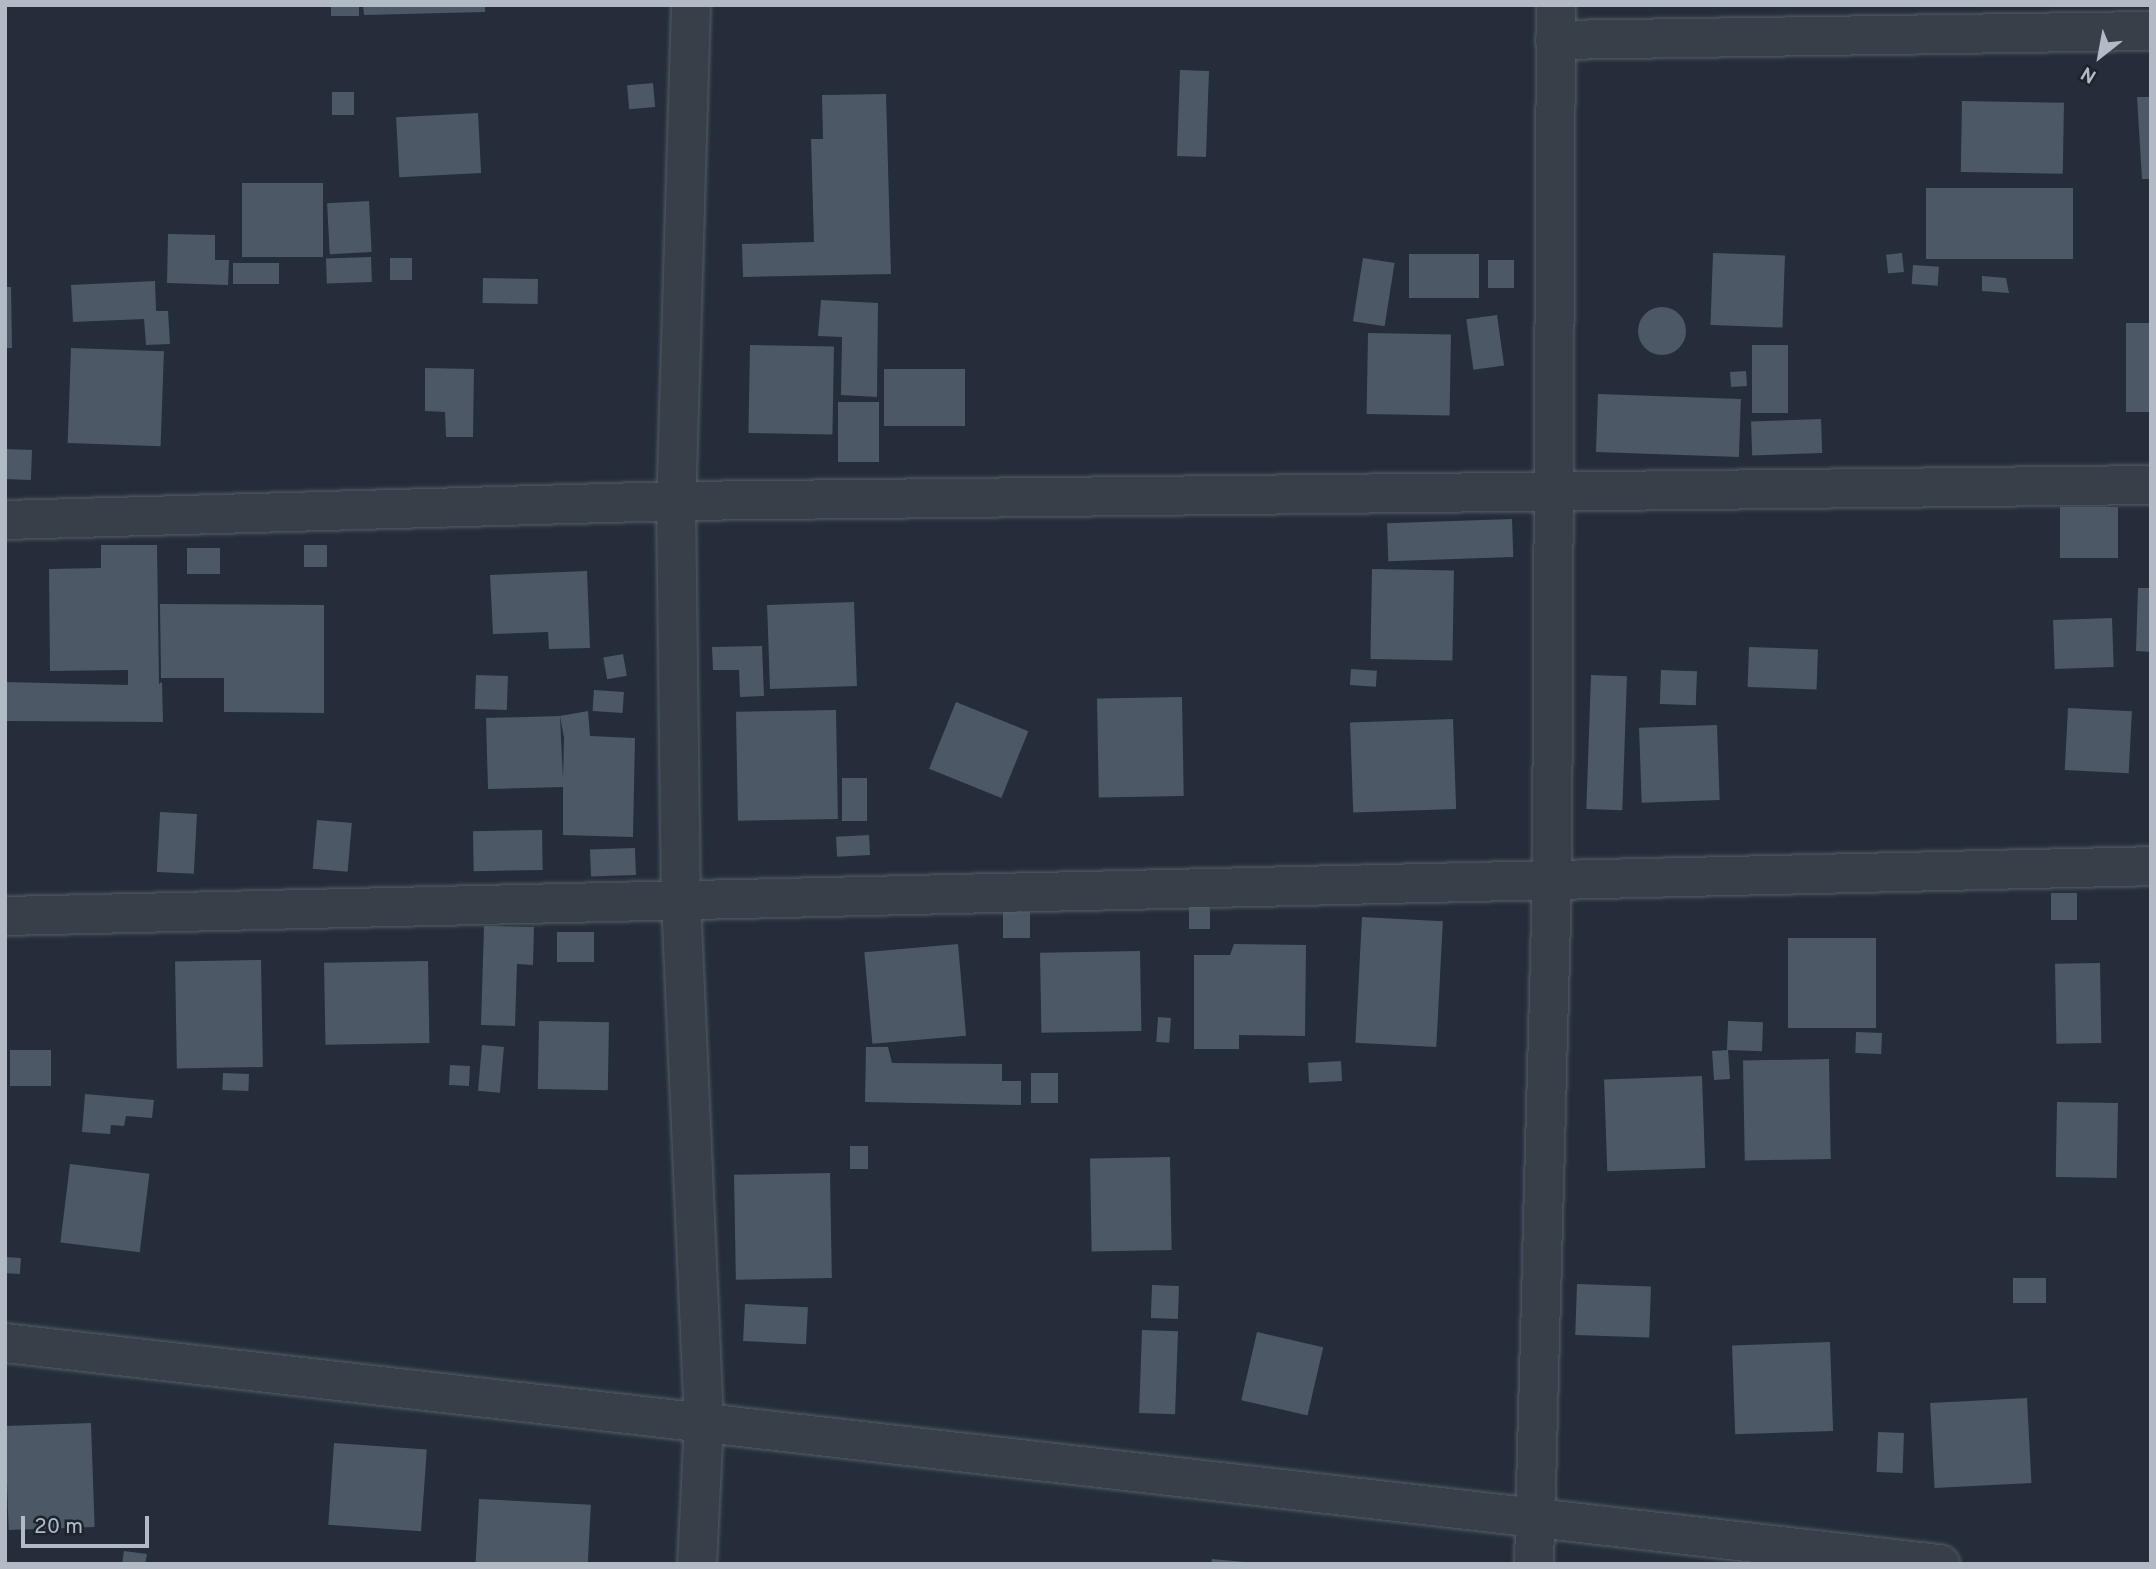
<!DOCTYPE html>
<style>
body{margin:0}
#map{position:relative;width:2156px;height:1569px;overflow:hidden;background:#242d39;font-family:Overpass,sans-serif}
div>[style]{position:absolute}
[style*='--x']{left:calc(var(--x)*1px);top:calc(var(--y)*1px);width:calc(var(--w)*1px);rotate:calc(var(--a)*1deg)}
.building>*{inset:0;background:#4c5865;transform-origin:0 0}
.round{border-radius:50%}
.roads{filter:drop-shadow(0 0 2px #555d67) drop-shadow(0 0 2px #555d67)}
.minor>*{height:38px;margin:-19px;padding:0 19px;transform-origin:19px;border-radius:19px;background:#373f49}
span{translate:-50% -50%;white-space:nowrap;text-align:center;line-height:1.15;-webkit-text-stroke:5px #1c242e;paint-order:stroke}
.frame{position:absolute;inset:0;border:7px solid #b2bac5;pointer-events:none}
.north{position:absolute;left:2065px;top:21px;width:70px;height:70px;-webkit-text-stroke:5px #1c242e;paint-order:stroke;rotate:211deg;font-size:19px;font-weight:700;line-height:28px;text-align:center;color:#b2bac5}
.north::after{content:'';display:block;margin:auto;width:24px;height:32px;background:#b2bac5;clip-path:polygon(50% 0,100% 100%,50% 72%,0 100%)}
.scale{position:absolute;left:21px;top:1516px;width:128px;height:32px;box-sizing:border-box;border:4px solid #b2bac5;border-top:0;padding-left:9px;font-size:21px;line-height:24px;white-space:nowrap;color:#b2bac5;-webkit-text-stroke:5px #1c242e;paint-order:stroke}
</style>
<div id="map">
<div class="building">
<div style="left:331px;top:5px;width:28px;height:11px"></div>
<div style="clip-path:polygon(363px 5px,485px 5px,485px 12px,364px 15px)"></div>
<div style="left:1180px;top:70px;width:29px;height:86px;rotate:2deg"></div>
<div style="left:653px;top:83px;width:24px;height:26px;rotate:85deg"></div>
<div style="left:332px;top:92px;width:22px;height:23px"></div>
<div style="clip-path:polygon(886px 94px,891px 274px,743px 277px,742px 244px,814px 242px,811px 139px,823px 139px,822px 95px)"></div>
<div style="clip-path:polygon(2137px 97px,2151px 97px,2151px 179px,2142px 179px)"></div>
<div style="left:1962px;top:101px;width:102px;height:71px;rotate:1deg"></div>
<div style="left:478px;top:113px;width:60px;height:82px;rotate:87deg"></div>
<div style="left:242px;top:183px;width:81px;height:74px"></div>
<div style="left:1926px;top:188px;width:147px;height:71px"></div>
<div style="left:369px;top:201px;width:51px;height:42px;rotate:87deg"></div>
<div style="clip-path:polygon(168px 234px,215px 235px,215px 260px,229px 260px,228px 285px,167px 283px)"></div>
<div style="left:1713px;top:253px;width:72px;height:72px;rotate:2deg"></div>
<div style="left:1902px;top:253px;width:19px;height:16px;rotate:84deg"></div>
<div style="left:1409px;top:254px;width:70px;height:44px"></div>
<div style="left:371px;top:257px;width:25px;height:45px;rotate:88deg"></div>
<div style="left:390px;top:258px;width:22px;height:22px"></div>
<div style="left:1363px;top:258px;width:32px;height:64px;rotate:9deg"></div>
<div style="left:1488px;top:260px;width:26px;height:28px"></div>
<div style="left:233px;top:263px;width:46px;height:21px"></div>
<div style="left:1913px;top:265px;width:26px;height:19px;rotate:4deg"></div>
<div style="clip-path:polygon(1982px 276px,2006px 278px,2009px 293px,1982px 291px)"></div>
<div style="left:483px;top:278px;width:55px;height:25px;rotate:1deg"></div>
<div style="clip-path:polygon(155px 281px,156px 311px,168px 311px,170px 344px,146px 345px,144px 319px,73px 322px,71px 285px)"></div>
<div style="clip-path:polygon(5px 287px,11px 287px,12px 348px,5px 348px)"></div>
<div style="clip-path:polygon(821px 300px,878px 303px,877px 397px,841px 395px,842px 337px,818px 336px)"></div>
<div class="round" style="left:1638px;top:307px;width:48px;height:48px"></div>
<div style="left:1497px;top:315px;width:51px;height:31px;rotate:82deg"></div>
<div style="left:2126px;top:323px;width:25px;height:89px"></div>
<div style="left:1368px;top:333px;width:83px;height:81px;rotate:1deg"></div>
<div style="left:750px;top:345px;width:84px;height:88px;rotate:1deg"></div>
<div style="left:1752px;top:345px;width:36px;height:68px"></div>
<div style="left:71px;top:348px;width:93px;height:95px;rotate:2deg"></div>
<div style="clip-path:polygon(425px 368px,474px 369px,473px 437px,446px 437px,445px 412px,425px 411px)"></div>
<div style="left:884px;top:369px;width:81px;height:57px"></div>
<div style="left:1746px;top:371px;width:15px;height:16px;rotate:86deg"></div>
<div style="left:1598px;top:394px;width:143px;height:58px;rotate:2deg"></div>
<div style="left:838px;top:402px;width:41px;height:60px"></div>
<div style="left:1821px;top:419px;width:34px;height:70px;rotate:88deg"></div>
<div style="left:5px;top:449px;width:27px;height:30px;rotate:2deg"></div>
<div style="left:2118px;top:507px;width:51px;height:58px;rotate:90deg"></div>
<div style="left:1512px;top:519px;width:38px;height:125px;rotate:88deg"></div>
<div style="clip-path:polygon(101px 545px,157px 545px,159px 684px,162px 682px,163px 722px,5px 721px,5px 682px,128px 685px,128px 670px,50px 671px,49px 569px,101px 568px)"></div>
<div style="left:304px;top:545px;width:23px;height:22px"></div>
<div style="left:187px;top:548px;width:33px;height:26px"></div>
<div style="left:1372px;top:569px;width:82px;height:90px;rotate:1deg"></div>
<div style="clip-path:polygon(587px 571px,590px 648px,549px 649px,548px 632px,493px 634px,490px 575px)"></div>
<div style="clip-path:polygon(2138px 588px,2151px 588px,2151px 652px,2136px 651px)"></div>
<div style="left:854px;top:602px;width:84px;height:87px;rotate:88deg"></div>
<div style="clip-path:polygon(160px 604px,324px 605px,324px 713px,224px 712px,224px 678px,161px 678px)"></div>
<div style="left:2112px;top:618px;width:49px;height:59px;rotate:88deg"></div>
<div style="clip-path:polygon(762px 646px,764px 696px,740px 697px,739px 670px,713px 670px,712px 647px)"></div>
<div style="left:1749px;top:647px;width:69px;height:40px;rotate:2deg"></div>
<div style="left:623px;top:654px;width:22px;height:20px;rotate:80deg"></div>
<div style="left:1351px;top:669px;width:26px;height:16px;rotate:4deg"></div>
<div style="left:1661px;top:670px;width:36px;height:34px;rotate:2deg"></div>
<div style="left:476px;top:675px;width:32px;height:34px;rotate:2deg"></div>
<div style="left:1591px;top:675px;width:36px;height:134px;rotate:2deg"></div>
<div style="left:594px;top:690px;width:30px;height:21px;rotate:4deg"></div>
<div style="left:1182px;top:697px;width:99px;height:85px;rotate:89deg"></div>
<div style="left:956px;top:702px;width:78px;height:72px;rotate:22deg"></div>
<div style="left:2068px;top:708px;width:64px;height:62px;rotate:3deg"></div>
<div style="left:836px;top:710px;width:109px;height:100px;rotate:89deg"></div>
<div style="clip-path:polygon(588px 711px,590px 736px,635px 738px,633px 837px,563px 835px,563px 787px,488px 789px,486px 718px,560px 716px,563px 779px,564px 738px,560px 716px)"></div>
<div style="left:1453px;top:719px;width:90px;height:103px;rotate:88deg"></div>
<div style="left:1717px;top:725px;width:75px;height:78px;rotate:88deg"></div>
<div style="left:842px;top:778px;width:25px;height:43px"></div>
<div style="left:160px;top:812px;width:37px;height:60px;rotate:3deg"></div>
<div style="left:317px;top:820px;width:35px;height:49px;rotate:5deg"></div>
<div style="left:542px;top:830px;width:40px;height:69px;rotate:89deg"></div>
<div style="left:869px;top:835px;width:20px;height:33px;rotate:87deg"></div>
<div style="left:635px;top:848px;width:27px;height:45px;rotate:88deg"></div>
<div style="left:2051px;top:893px;width:26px;height:27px"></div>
<div style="left:1210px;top:898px;width:31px;height:21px;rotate:90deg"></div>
<div style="left:1003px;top:912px;width:27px;height:26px"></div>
<div style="left:1362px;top:917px;width:81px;height:126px;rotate:3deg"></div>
<div style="clip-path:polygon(484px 926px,534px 927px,533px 965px,517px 964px,515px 1026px,481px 1025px)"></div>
<div style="left:557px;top:932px;width:37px;height:30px"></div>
<div style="left:1788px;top:938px;width:88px;height:90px"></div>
<div style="left:958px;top:944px;width:92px;height:94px;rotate:85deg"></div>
<div style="clip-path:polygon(1234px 944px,1306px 945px,1305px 1036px,1239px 1035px,1239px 1049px,1194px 1049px,1194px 955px,1230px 955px)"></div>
<div style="left:1140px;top:951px;width:80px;height:100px;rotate:89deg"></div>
<div style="left:261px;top:960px;width:107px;height:86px;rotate:89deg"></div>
<div style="left:428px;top:961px;width:82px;height:104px;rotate:89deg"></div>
<div style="left:2100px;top:963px;width:80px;height:45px;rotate:89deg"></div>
<div style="left:1158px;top:1017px;width:13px;height:25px;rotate:4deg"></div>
<div style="left:539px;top:1021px;width:70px;height:68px;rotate:1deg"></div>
<div style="left:1728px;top:1021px;width:35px;height:29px;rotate:2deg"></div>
<div style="left:1856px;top:1032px;width:26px;height:21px;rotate:2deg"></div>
<div style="left:482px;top:1045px;width:22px;height:46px;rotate:5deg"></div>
<div style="clip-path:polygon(866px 1047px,888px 1047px,892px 1063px,1002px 1064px,1002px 1081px,1021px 1081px,1021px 1105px,865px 1102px)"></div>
<div style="left:10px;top:1050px;width:41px;height:36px"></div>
<div style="left:1728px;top:1050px;width:29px;height:16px;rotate:86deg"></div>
<div style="left:1829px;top:1059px;width:100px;height:86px;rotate:89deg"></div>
<div style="left:1341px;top:1061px;width:20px;height:33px;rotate:87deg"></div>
<div style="left:450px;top:1065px;width:20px;height:20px;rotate:3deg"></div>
<div style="left:223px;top:1073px;width:26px;height:17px;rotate:2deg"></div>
<div style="left:1031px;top:1073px;width:27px;height:30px"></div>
<div style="left:1702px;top:1076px;width:92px;height:98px;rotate:88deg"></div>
<div style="clip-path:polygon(85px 1094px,154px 1100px,152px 1118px,126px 1116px,124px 1126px,111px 1125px,110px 1134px,82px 1132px)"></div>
<div style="left:2057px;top:1102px;width:61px;height:75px;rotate:1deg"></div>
<div style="left:850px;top:1146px;width:18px;height:23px"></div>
<div style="left:1170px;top:1157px;width:93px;height:80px;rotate:89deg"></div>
<div style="left:70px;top:1164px;width:80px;height:79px;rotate:7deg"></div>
<div style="left:830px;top:1173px;width:105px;height:96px;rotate:89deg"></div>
<div style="left:5px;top:1257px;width:16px;height:16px;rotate:4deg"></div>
<div style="left:2013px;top:1278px;width:33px;height:25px"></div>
<div style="left:1577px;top:1284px;width:74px;height:51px;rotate:2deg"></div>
<div style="left:1152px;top:1285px;width:27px;height:33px;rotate:2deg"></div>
<div style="left:745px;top:1304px;width:63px;height:37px;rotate:3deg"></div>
<div style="left:1142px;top:1330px;width:36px;height:83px;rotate:2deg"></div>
<div style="left:1257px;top:1332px;width:68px;height:70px;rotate:13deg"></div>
<div style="left:1830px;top:1342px;width:89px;height:98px;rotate:88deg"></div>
<div style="left:2027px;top:1398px;width:85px;height:97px;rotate:87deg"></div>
<div style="left:91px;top:1423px;width:104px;height:86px;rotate:88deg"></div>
<div style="left:1878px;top:1432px;width:26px;height:40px;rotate:2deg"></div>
<div style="left:334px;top:1443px;width:93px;height:82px;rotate:4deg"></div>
<div style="left:479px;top:1499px;width:112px;height:65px;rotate:3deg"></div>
<div style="clip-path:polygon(124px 1551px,147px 1554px,145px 1564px,122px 1564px)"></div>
<div style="clip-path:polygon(1212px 1559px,1245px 1562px,1245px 1564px,1211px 1564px)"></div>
</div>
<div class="roads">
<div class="minor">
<div style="--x:691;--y:5;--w:496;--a:91.7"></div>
<div style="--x:676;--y:501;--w:398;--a:89.3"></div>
<div style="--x:681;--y:899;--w:524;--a:87.48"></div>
<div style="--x:704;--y:1422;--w:142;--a:92.8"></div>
<div style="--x:1555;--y:40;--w:596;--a:-0.87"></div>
<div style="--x:5;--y:520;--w:671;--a:-1.62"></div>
<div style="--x:676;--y:501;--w:1475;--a:-0.62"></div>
<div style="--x:5;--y:916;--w:2147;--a:-1.33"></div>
<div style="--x:5;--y:1343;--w:1948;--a:6.52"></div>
<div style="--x:1534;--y:1564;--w:684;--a:-88.49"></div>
<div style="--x:1552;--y:880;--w:875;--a:-89.74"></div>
</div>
</div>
<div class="frame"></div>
<div class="north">N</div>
<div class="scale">20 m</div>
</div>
